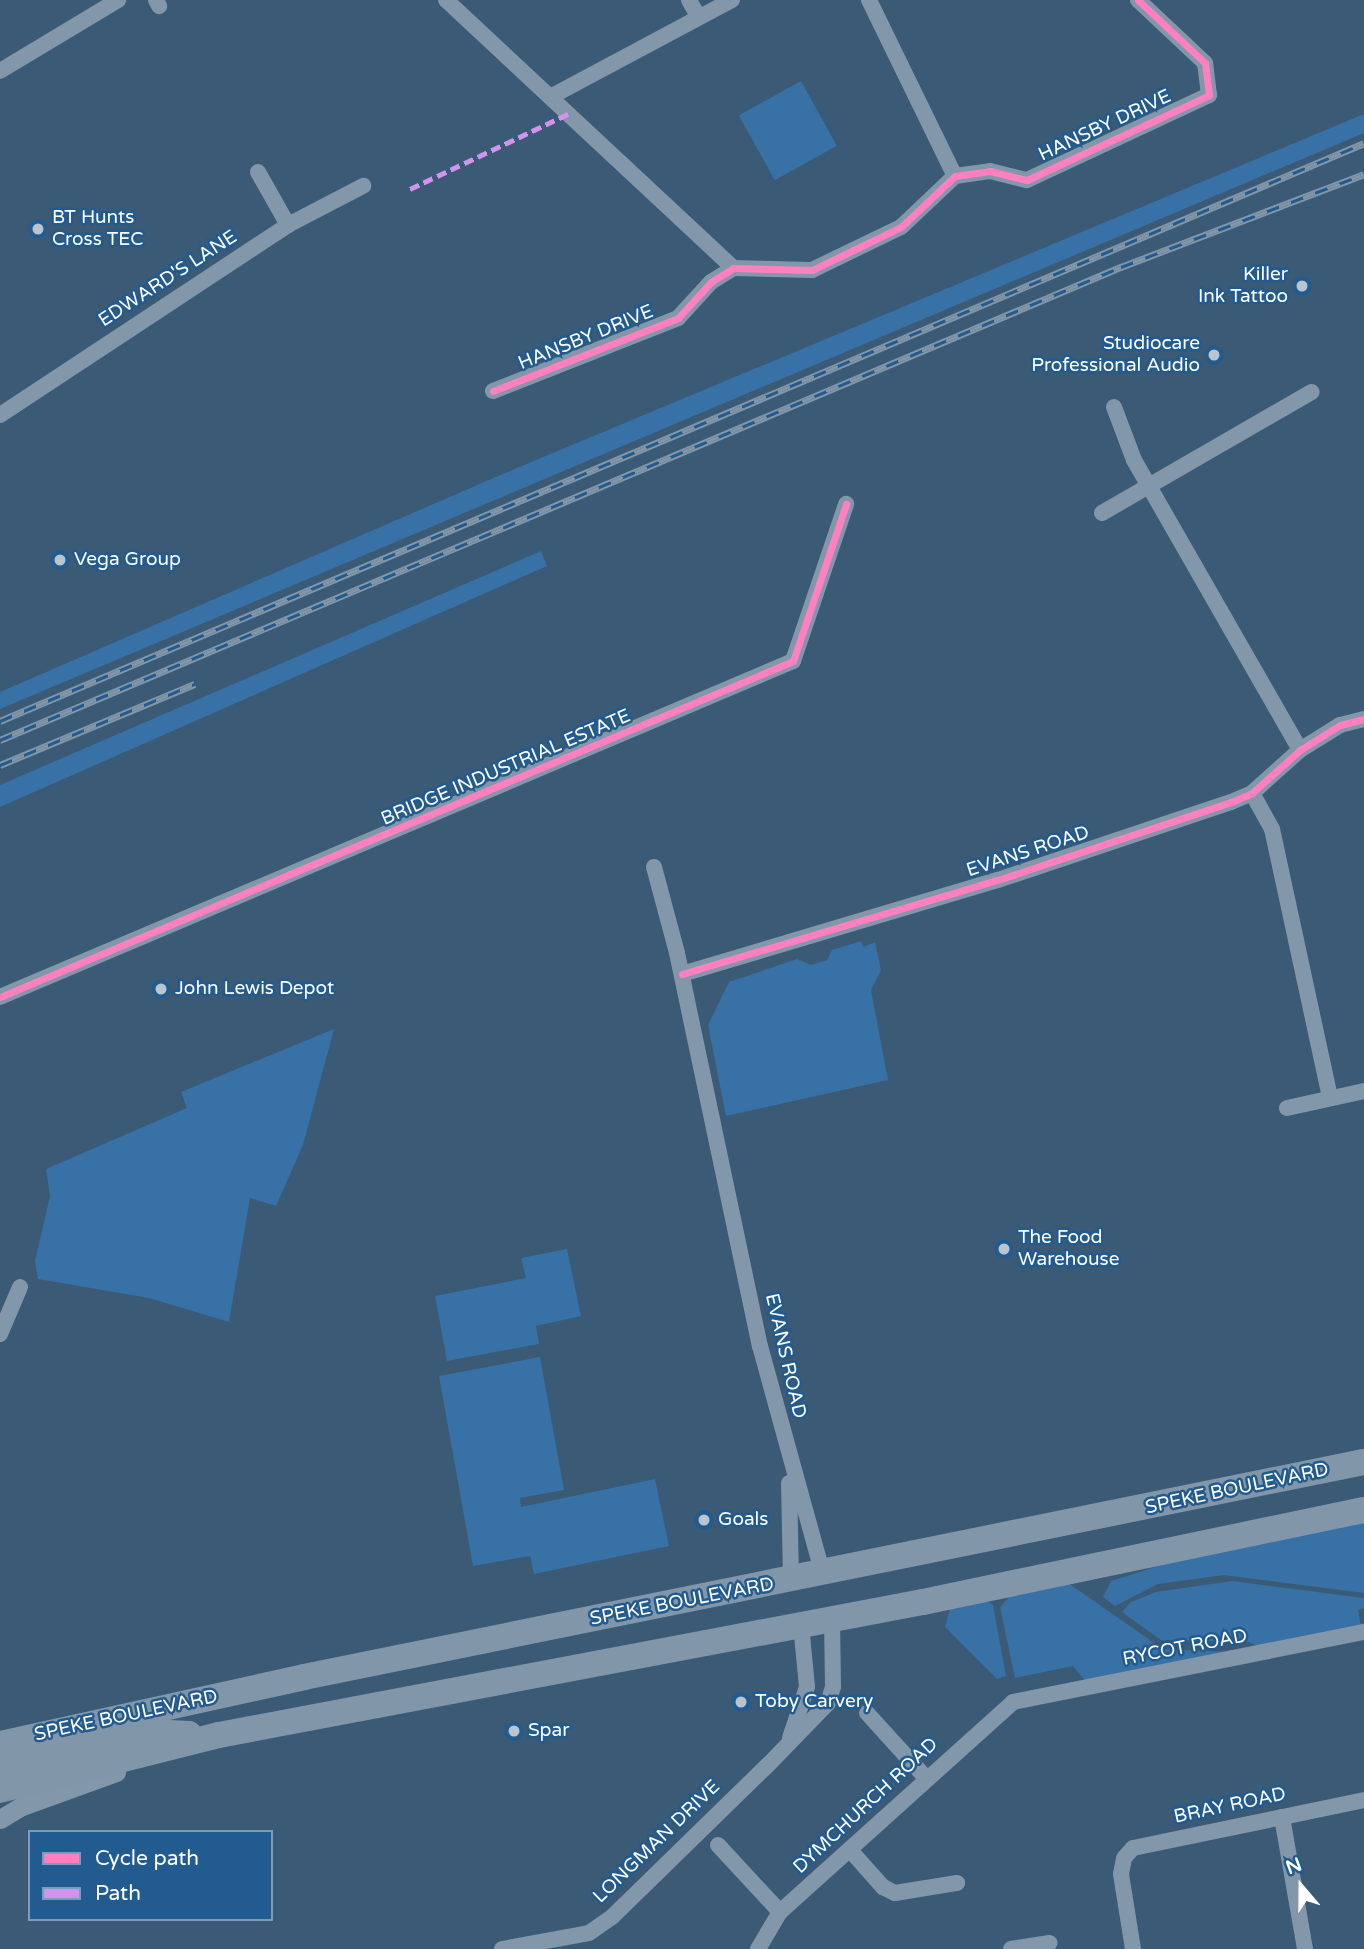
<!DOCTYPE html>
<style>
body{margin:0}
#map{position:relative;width:1364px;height:1949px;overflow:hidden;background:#3a5a76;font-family:"Varela Round",sans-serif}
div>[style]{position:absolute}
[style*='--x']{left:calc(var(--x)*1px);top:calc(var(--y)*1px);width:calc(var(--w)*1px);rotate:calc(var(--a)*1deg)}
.green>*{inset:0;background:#3771a5;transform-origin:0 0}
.minor>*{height:16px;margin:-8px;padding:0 8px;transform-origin:8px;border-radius:8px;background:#8297a9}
.tertiary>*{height:19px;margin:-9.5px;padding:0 9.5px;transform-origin:9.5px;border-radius:9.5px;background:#8297a9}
.trunk>*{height:26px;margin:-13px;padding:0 13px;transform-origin:13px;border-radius:13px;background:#8196a9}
.rail>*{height:7px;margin-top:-3.5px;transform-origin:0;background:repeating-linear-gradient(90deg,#225b8f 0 13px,#8196a9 0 26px);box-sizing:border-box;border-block:2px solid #8196a9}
.quiet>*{height:5px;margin-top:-2.5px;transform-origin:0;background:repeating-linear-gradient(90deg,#d193ec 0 10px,transparent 0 15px)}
.cycleway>*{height:7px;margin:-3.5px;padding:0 3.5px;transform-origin:3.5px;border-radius:3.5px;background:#ff80c0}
.dots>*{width:19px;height:19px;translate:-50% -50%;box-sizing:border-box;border:4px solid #225b8f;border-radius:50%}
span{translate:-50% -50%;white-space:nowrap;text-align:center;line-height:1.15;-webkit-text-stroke:5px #225b8f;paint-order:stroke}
.street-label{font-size:19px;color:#fff}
.poi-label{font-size:19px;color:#fff}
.left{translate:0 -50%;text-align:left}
.right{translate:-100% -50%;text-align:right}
.legend{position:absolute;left:28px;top:1830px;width:245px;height:91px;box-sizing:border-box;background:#225b8f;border:2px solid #7a9dbc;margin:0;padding:9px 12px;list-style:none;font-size:21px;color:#fff}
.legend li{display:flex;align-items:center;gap:14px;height:35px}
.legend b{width:35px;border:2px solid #7a9dbc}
.north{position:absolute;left:1266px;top:1851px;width:70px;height:70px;-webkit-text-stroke:5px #225b8f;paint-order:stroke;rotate:340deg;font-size:19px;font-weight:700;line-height:28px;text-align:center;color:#fff}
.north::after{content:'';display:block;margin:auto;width:24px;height:32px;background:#fff;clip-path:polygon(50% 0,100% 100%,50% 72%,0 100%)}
</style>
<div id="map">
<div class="green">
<div style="left:801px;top:81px;width:74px;height:71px;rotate:61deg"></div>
<div style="clip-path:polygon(1364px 114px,1364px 133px,0 709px,0 692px,498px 476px)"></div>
<div style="clip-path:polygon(541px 551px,547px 566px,0 807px,0 785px)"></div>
<div style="clip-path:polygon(861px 941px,863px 947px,875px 942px,881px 970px,871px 990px,888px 1080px,726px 1116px,708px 1025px,729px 982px,797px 959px,811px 965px,827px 960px,832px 950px)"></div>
<div style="clip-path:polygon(334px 1029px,303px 1145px,276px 1206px,250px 1198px,229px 1322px,149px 1298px,38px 1279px,35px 1261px,50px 1196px,46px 1169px,187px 1108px,181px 1092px)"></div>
<div style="clip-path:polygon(567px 1249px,581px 1316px,536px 1326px,539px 1344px,447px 1361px,435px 1296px,526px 1278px,521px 1258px)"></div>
<div style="clip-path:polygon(540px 1357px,564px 1490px,520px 1498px,521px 1507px,655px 1479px,669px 1546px,534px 1574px,530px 1556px,473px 1566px,439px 1376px)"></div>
<div style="clip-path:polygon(1364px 1522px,1364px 1593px,1224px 1575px,1158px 1584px,1115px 1606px,1103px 1597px,1111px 1581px,1191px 1556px)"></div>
<div style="clip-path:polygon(1232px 1581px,1364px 1598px,1364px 1608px,1358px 1610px,1361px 1626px,1257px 1646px,1249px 1642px,1161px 1640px,1122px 1612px,1131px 1602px,1156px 1592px)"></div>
<div style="clip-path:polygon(1068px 1583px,1163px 1649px,1232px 1652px,1087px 1683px,1073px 1666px,1015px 1678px,1000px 1607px,1011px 1595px)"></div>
<div style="clip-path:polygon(985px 1600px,993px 1605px,1006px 1676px,997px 1679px,945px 1627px,950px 1608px)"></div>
</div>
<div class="minor">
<div style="--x:156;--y:0;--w:7;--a:63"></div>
<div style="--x:446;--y:0;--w:393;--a:43"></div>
<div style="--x:689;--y:0;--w:18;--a:61"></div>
<div style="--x:869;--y:0;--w:196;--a:64"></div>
<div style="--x:0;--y:71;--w:138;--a:-31"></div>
<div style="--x:552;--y:96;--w:204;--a:-28.1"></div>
<div style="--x:258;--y:172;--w:61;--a:60.5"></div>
<div style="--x:493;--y:391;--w:199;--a:-21.5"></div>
<div style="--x:678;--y:318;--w:49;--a:-47.5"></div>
<div style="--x:711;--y:282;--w:26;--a:-32"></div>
<div style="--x:733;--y:268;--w:79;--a:1.5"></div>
<div style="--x:812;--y:270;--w:99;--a:-25.8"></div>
<div style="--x:901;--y:227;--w:74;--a:-43.4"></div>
<div style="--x:955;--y:176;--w:35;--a:-8"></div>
<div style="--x:990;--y:171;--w:38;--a:14"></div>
<div style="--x:1027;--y:180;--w:201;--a:-25"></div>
<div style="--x:1209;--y:95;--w:32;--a:-97"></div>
<div style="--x:1205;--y:63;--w:92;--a:-136.8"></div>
<div style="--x:1114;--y:407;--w:57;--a:69.3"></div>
<div style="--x:1134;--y:460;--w:334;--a:60.2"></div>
<div style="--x:0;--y:415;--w:345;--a:-33.4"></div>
<div style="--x:288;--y:225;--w:85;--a:-27.5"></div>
<div style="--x:1102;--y:513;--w:242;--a:-30"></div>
<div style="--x:1252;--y:793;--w:41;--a:60.9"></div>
<div style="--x:1272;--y:829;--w:275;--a:77.8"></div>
<div style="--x:654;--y:867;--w:89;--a:75"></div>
<div style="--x:677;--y:953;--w:402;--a:78.1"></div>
<div style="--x:760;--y:1346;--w:237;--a:74.6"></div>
<div style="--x:682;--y:974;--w:330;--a:-16.6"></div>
<div style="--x:998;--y:880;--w:246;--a:-18.5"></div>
<div style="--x:1231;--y:802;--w:23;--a:-23"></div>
<div style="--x:1252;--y:793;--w:64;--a:-41.9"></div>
<div style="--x:1300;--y:750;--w:47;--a:-32"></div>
<div style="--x:1340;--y:725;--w:25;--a:-14"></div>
<div style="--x:0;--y:997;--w:861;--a:-22.96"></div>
<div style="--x:793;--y:661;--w:166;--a:-71.3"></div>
<div style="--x:1287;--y:1108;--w:79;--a:-12.4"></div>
<div style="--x:0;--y:1334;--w:51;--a:-66.9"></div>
<div style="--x:789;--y:1483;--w:97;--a:88.8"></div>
<div style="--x:867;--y:1713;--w:86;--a:47.8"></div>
<div style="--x:790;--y:1738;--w:54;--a:-71.6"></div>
<div style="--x:807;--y:1687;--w:62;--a:-95.5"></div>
<div style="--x:1282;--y:1817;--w:134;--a:80.1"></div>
<div style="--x:718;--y:1845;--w:91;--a:47.2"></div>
<div style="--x:850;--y:1850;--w:50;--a:48.3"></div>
<div style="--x:883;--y:1887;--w:13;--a:27"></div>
<div style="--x:895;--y:1893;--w:63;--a:-9.2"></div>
<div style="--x:502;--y:1949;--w:88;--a:-10.4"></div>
<div style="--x:589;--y:1933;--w:28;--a:-35"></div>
<div style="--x:612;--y:1917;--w:218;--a:-44.3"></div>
<div style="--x:768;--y:1765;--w:86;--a:-45.9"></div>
<div style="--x:828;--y:1703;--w:17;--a:-73"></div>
<div style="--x:833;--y:1687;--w:68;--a:-90.8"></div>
<div style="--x:758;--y:1949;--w:43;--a:-59.3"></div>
<div style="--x:780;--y:1912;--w:314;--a:-42"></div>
<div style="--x:1013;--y:1702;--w:358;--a:-11.3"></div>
<div style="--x:1011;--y:1949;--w:39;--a:-9"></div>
<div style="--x:1133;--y:1949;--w:76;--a:-99.1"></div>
<div style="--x:1121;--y:1874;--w:16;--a:-79"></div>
<div style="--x:1124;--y:1858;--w:13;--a:-48"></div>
<div style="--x:1133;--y:1848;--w:236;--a:-11.7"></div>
</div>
<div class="tertiary">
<div style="--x:0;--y:1819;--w:26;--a:-31"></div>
<div style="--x:22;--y:1806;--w:100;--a:-19.9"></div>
</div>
<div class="trunk">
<div style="--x:0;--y:1744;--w:311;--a:-12.4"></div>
<div style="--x:304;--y:1677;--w:1082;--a:-11.47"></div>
<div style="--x:0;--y:1769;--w:154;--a:-13.9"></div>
<div style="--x:150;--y:1732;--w:39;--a:3"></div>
<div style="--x:0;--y:1790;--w:226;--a:-14.1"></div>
<div style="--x:219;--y:1735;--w:716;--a:-10.7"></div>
<div style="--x:923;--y:1602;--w:450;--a:-11.8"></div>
</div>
<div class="rail">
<div style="--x:0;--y:721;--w:1481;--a:-22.96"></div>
<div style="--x:0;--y:740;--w:1217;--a:-22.88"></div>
<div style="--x:1121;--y:267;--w:260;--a:-20.9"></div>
<div style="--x:0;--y:765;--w:211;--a:-22.6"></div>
</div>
<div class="quiet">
<div style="--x:410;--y:189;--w:177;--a:-25.4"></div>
</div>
<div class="cycleway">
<div style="--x:493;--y:391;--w:199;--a:-21.5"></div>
<div style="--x:678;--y:318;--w:49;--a:-47.5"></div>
<div style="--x:711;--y:282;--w:26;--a:-32"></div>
<div style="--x:733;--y:268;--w:79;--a:1.5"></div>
<div style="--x:812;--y:270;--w:99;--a:-25.8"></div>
<div style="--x:901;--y:227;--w:74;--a:-43.4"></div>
<div style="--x:955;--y:176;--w:35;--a:-8"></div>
<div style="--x:990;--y:171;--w:38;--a:14"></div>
<div style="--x:1027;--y:180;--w:201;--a:-25"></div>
<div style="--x:1209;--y:95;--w:32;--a:-97"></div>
<div style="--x:1205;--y:63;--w:92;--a:-136.8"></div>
<div style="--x:682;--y:974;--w:330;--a:-16.6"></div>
<div style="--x:998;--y:880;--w:246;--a:-18.5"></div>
<div style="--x:1231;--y:802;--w:23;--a:-23"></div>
<div style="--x:1252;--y:793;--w:64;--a:-41.9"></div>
<div style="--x:1300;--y:750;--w:47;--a:-32"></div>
<div style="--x:1340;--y:725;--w:25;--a:-14"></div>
<div style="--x:0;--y:997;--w:861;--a:-22.96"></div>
<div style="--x:793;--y:661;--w:166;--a:-71.3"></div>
</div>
<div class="dots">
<div style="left:38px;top:229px;background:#bac5cf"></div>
<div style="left:1302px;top:286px;background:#bac5cf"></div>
<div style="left:1214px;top:355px;background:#bac5cf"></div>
<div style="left:60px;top:560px;background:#bac5cf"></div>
<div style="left:161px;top:989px;background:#bac5cf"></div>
<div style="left:1004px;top:1249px;background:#bac5cf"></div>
<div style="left:704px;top:1520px;background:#bac5cf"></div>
<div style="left:741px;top:1702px;background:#bac5cf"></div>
<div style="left:514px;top:1731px;background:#bac5cf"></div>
</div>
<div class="street-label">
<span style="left:1105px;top:126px;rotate:-25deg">HANSBY DRIVE</span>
<span style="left:168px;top:279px;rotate:-33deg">EDWARD'S LANE</span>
<span style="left:586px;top:338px;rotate:-22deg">HANSBY DRIVE</span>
<span style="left:506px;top:768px;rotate:-23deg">BRIDGE INDUSTRIAL ESTATE</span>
<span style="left:1028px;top:852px;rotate:-18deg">EVANS ROAD</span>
<span style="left:785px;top:1356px;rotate:77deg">EVANS ROAD</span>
<span style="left:1237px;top:1489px;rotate:-12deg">SPEKE BOULEVARD</span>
<span style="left:682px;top:1602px;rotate:-11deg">SPEKE BOULEVARD</span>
<span style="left:1185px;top:1648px;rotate:-11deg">RYCOT ROAD</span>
<span style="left:126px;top:1716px;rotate:-12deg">SPEKE BOULEVARD</span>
<span style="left:866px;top:1806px;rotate:-43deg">DYMCHURCH ROAD</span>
<span style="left:1230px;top:1806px;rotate:-12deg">BRAY ROAD</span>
<span style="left:657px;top:1842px;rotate:-44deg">LONGMAN DRIVE</span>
</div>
<div class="poi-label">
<span class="left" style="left:52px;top:229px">BT Hunts<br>Cross TEC</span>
<span class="right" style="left:1288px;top:286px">Killer<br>Ink Tattoo</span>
<span class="right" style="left:1200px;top:355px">Studiocare<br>Professional Audio</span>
<span class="left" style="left:74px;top:560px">Vega Group</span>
<span class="left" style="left:175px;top:989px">John Lewis Depot</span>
<span class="left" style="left:1018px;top:1249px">The Food<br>Warehouse</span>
<span class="left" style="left:718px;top:1520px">Goals</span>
<span class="left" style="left:755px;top:1702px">Toby Carvery</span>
<span class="left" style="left:528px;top:1731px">Spar</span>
</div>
<ul class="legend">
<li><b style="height:9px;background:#ff80c0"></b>Cycle path</li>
<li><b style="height:9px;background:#d193ec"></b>Path</li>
</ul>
<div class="north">N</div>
</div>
